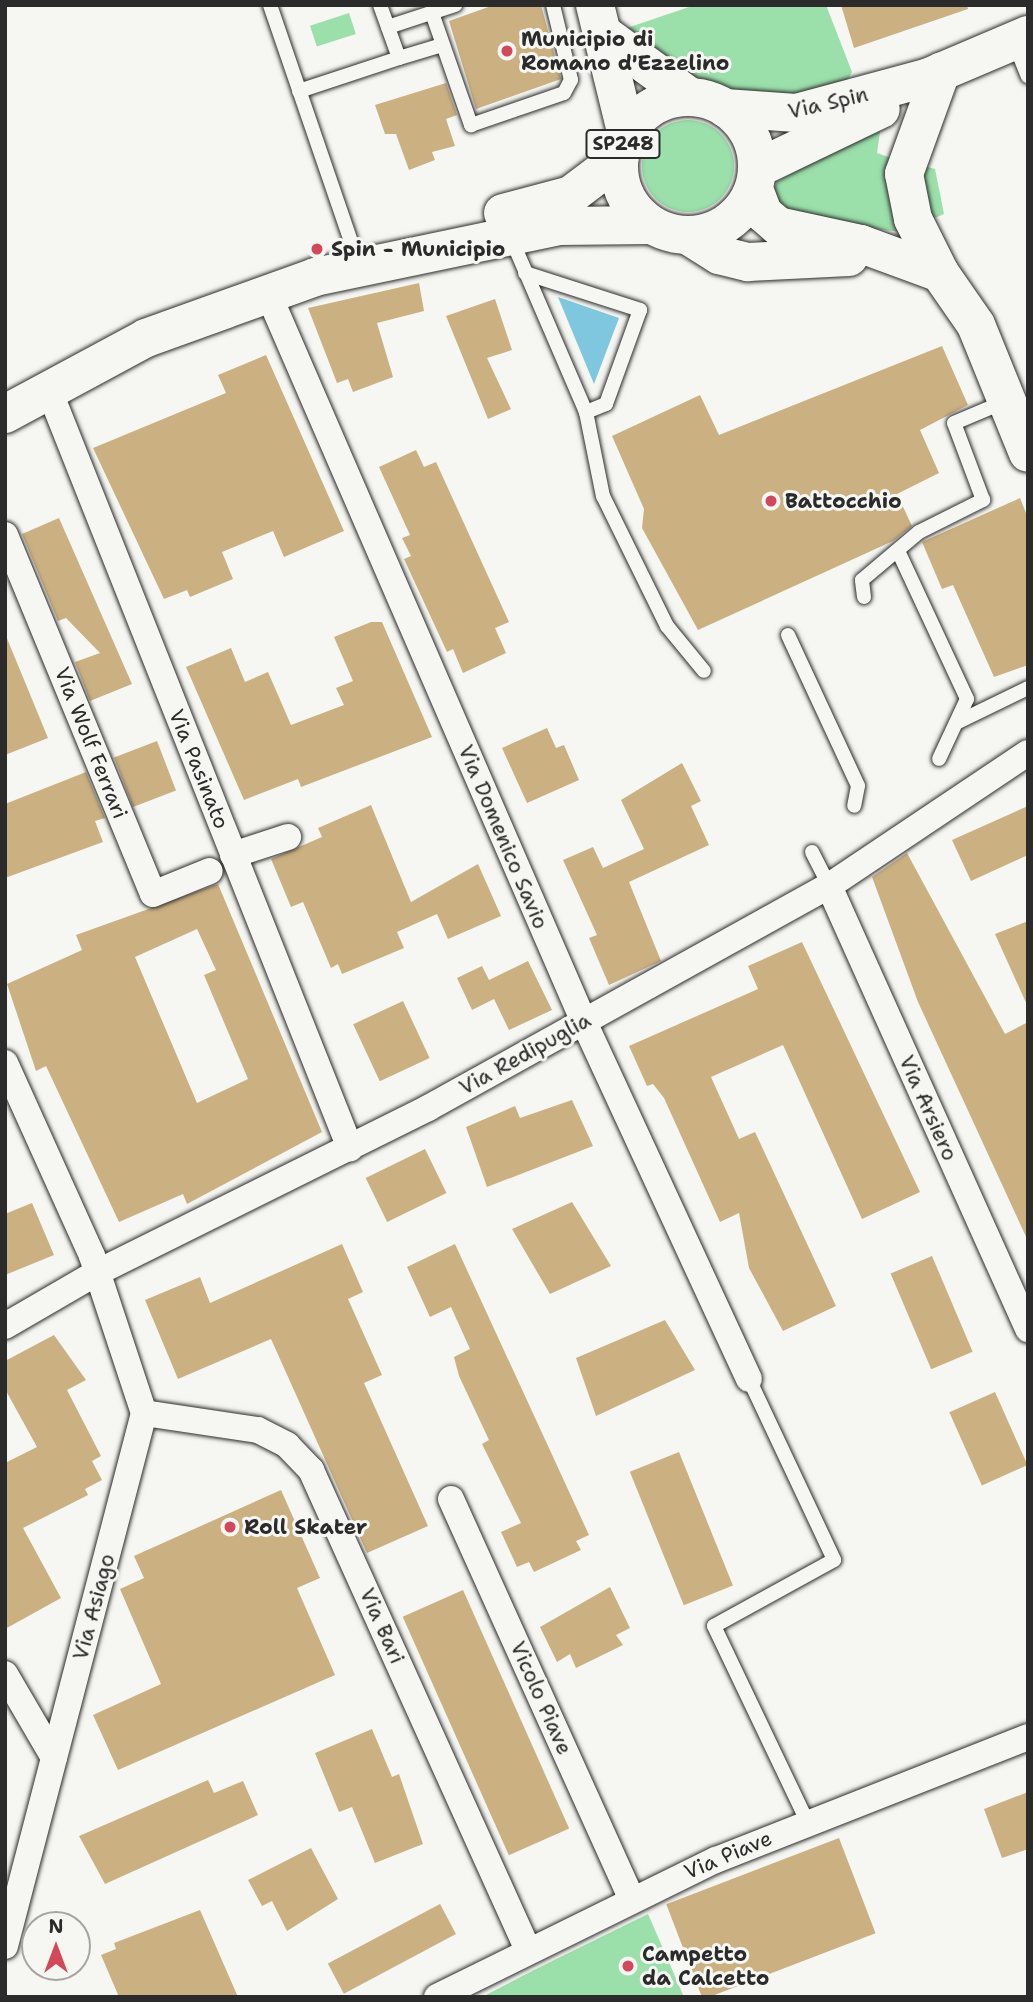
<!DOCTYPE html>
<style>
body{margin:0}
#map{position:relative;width:1033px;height:2002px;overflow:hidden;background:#f6f6f2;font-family:"Shantell Sans",sans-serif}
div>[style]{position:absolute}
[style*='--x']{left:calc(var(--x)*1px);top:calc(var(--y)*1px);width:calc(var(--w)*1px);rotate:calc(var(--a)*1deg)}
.green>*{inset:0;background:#9bdfab;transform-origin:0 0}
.round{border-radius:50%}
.water>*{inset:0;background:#7ec7df}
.building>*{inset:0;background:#cbb182;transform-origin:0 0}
.roads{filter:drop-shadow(0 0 2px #2b2b2b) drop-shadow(0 0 2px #2b2b2b)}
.lane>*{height:14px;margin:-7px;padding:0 7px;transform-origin:7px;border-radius:7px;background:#f6f6f2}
.street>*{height:26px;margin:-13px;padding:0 13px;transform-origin:13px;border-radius:13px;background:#f6f6f2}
.secondary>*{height:38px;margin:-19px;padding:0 19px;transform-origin:19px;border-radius:19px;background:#f6f6f2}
.primary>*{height:38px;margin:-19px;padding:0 19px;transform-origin:19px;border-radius:19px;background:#f6f6f2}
.primary>.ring{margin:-19px;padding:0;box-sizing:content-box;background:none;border:38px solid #f6f6f2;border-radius:50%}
.dots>*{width:19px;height:19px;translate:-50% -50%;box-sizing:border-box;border:4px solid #f6f6f2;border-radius:50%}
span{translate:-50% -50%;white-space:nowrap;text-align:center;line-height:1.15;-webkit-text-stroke:6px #f6f6f2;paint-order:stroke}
.shield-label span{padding:2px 5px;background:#f6f6f2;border:2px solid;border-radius:5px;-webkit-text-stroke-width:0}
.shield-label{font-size:19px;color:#2b2b2b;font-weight:700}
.poi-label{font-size:21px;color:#2b2b2b;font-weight:700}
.left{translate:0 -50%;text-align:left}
.street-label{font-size:21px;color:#2b2b2b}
.frame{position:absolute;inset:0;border:7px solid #2b2b2b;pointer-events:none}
.north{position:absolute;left:21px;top:1911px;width:70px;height:70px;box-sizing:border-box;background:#f6f6f2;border:2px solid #a5a5a2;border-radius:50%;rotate:0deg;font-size:19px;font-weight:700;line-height:28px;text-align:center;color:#2b2b2b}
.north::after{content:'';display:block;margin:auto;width:24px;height:32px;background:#d1495b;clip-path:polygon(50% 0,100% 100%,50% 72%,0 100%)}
</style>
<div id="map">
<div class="green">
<div style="clip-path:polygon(695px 5px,826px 5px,852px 72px,843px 88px,795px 99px,732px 90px,679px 71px,627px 28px)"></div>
<div style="left:349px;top:13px;width:22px;height:41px;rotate:72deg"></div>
<div class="round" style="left:642px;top:120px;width:92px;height:92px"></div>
<div style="clip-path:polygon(881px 125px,877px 153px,894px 159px,905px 232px,831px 225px,782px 211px,773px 191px,778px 181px)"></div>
<div style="clip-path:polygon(920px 165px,935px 169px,944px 214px,937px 217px,931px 218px)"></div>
<div style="clip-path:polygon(648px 1914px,684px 1997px,482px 1997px,534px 1970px)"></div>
</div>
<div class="water">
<div style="clip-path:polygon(558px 297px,619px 318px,594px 384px)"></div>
</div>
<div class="building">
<div style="clip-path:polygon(494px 5px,541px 5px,561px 79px,476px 109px,449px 21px)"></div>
<div style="clip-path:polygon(841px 5px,967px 5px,968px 9px,854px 48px)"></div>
<div style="clip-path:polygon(446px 83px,457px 115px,446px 119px,455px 146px,432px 152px,435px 160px,409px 170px,396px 134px,385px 134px,375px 105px)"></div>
<div style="clip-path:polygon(419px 283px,424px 311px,377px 323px,393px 377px,353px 392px,348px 379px,337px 383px,308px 308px)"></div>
<div style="clip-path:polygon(495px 299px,512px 350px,487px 358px,511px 409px,488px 419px,446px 316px)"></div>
<div style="clip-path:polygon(942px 346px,968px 405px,920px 430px,939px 473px,897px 494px,912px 526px,893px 541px,698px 630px,642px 528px,644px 509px,612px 436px,700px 395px,719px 435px)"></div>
<div style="clip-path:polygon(266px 355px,344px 531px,284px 557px,273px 531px,222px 552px,233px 579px,190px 597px,187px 590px,164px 599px,93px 448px,226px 393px,218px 375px)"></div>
<div style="clip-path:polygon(416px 450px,424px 467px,436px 462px,509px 622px,495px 628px,506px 653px,463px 673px,453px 649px,447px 652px,404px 559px,411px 556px,402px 538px,410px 535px,379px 467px)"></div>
<div style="clip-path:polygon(1020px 498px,1028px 518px,1028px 665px,994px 677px,953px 585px,942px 589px,922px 542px)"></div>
<div style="clip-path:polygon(59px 518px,132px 684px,90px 701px,75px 662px,100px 653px,66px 618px,58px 621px,22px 534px)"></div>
<div style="clip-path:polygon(371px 622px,382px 622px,432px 737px,301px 787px,298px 779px,244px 800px,186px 667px,231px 648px,245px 682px,268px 672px,291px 725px,344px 705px,336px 688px,353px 681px,334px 637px)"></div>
<div style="clip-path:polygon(6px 636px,48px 738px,5px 755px,5px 637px)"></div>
<div style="clip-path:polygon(547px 728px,556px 748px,564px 745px,579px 780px,527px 803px,502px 748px)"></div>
<div style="left:157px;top:741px;width:53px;height:46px;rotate:69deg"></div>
<div style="clip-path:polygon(682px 763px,701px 801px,691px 806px,709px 845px,629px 882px,661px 961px,609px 985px,589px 938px,597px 935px,563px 860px,593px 847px,603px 868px,644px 849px,621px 800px)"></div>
<div style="clip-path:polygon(86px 772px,105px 818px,95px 821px,103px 842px,5px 878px,5px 804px)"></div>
<div style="clip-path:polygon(371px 805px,411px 902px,478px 864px,501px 916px,448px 939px,437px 914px,397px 932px,404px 948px,342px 974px,338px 964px,331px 968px,303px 902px,291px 907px,271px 859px,322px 837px,318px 828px)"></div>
<div style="clip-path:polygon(1028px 806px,1028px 855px,971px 881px,952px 840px)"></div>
<div style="clip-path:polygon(907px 853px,1005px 1034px,1028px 1022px,1028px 1241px,918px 1002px,872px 877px)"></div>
<div style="clip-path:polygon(evenodd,218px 884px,322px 1132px,187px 1204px,183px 1194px,119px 1222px,46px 1066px,36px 1071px,7px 984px,82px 950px,76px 935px,218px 884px,197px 929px,216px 970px,204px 975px,248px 1079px,197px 1103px,135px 957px,197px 929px)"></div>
<div style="clip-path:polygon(1028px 921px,1028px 1007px,995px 934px)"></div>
<div style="clip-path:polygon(802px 942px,920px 1192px,862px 1219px,783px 1045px,711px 1077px,739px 1139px,755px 1132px,836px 1306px,783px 1331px,749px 1268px,739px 1213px,720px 1222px,664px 1098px,653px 1084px,647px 1086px,629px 1046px,758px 989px,748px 966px)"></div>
<div style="clip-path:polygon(528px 961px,552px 1010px,509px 1030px,494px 999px,472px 1010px,457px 978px,482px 966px,489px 980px)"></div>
<div style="left:403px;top:1001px;width:63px;height:55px;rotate:65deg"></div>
<div style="clip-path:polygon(572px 1100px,593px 1146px,487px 1187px,466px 1127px,515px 1106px,520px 1118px)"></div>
<div style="left:425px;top:1149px;width:49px;height:66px;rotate:64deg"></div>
<div style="clip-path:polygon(572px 1202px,611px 1266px,550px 1294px,512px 1229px)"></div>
<div style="clip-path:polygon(32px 1203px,54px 1255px,5px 1275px,5px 1214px)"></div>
<div style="clip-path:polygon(342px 1244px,363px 1292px,348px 1299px,382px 1375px,364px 1383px,428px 1526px,367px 1553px,271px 1339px,178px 1379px,145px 1300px,200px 1277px,210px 1303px)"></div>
<div style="clip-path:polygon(455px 1244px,589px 1535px,576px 1541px,581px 1550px,534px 1572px,529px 1562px,517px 1567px,501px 1532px,521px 1523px,482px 1444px,489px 1440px,459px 1376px,454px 1357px,470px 1349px,451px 1307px,430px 1317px,407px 1267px)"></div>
<div style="left:932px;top:1256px;width:104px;height:45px;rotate:67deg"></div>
<div style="clip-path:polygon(665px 1320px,695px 1370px,596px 1416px,576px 1358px)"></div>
<div style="clip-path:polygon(54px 1335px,86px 1380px,67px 1390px,101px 1456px,92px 1461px,102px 1480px,85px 1489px,88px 1495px,23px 1528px,61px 1598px,5px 1629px,5px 1463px,37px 1447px,5px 1389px,5px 1361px)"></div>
<div style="left:995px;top:1392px;width:80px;height:50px;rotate:66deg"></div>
<div style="left:679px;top:1452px;width:144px;height:53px;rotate:68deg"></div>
<div style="clip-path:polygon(281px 1490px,320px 1578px,297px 1588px,335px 1675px,118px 1770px,93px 1715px,161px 1684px,120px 1589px,144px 1578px,134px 1556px)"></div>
<div style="clip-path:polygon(610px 1587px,630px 1628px,616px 1635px,623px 1645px,576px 1668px,570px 1654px,557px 1662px,540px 1627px)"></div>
<div style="left:463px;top:1590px;width:261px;height:66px;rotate:66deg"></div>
<div style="clip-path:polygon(372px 1729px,392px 1777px,399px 1774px,423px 1844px,375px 1863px,352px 1807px,339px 1812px,315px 1753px)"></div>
<div style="clip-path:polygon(208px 1780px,214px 1793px,243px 1781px,258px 1815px,105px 1884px,79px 1836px)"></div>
<div style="clip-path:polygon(1028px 1792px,1028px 1849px,1002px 1858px,984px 1809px)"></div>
<div style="left:839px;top:1838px;width:102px;height:185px;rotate:69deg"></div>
<div style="clip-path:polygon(311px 1848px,338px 1899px,287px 1931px,272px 1901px,262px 1906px,248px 1880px)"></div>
<div style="left:440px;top:1904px;width:34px;height:127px;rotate:62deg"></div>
<div style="clip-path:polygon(200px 1910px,238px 1997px,119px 1997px,101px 1955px,116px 1949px,114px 1943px)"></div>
</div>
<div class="roads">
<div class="lane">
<div style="--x:270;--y:5;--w:275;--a:71.1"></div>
<div style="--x:432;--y:13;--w:119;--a:70.8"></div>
<div style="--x:471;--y:125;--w:98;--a:-19"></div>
<div style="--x:564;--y:93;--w:15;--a:-62"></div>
<div style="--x:571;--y:80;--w:77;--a:-103.5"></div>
<div style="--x:388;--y:27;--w:71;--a:-18.2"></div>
<div style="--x:1014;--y:42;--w:37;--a:68"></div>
<div style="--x:399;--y:58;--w:45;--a:-16.8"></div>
<div style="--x:299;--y:91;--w:105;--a:-18.3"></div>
<div style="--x:399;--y:58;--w:56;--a:-109.7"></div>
<div style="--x:511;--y:238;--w:189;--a:66.7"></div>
<div style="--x:586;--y:412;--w:86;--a:78.6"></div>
<div style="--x:603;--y:496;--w:145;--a:63.8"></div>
<div style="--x:667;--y:626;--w:58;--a:50.6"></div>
<div style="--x:525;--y:273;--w:121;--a:17.8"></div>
<div style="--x:640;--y:310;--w:100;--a:109.9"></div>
<div style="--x:606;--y:404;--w:22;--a:158"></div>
<div style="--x:899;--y:553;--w:161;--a:65"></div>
<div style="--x:967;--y:699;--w:66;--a:115"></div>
<div style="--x:864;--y:597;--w:17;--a:-97"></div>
<div style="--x:862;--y:580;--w:75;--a:-40.1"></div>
<div style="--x:919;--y:532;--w:72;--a:-26.6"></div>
<div style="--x:983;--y:500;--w:82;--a:-110.6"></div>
<div style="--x:954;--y:423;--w:56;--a:-22.9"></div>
<div style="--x:788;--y:635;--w:166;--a:65.1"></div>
<div style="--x:858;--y:786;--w:20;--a:101"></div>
<div style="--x:956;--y:723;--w:80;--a:-25.9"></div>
<div style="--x:812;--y:852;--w:38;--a:63"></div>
<div style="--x:749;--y:1379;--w:200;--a:64.8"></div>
<div style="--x:834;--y:1560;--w:137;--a:151.2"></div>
<div style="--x:714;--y:1626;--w:216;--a:64.5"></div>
</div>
<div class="street">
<div style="--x:267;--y:291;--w:797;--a:66.56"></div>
<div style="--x:584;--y:1022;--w:393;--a:65.2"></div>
<div style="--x:49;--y:390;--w:816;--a:68.34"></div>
<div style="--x:5;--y:535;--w:388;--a:67.6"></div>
<div style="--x:153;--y:894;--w:61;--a:-22"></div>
<div style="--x:233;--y:855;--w:58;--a:-18.1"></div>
<div style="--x:829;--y:886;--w:486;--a:65.8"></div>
<div style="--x:5;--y:1063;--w:212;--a:65.7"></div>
<div style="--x:92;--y:1256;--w:165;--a:71.7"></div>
<div style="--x:144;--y:1413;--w:551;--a:104.62"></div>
<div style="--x:5;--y:1326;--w:108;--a:-30.1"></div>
<div style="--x:98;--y:1272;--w:369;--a:-26.4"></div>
<div style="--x:428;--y:1108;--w:458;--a:-29"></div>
<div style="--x:829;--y:886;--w:239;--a:-33.8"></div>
<div style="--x:144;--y:1413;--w:115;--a:8.5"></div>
<div style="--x:258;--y:1430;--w:33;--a:27"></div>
<div style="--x:287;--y:1445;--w:35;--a:46"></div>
<div style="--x:311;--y:1470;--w:525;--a:65.68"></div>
<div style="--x:451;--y:1499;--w:438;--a:65.7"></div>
<div style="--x:5;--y:1674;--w:97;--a:59.7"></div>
<div style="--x:437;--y:1997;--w:311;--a:-26.2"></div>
<div style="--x:716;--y:1860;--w:335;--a:-21.5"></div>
</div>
<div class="secondary">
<div style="--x:595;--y:5;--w:134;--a:76.2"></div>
<div style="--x:605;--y:35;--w:105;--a:36.1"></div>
<div style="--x:754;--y:189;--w:26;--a:69"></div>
<div style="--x:763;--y:213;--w:20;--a:41"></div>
<div style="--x:778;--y:226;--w:85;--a:12.2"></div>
<div style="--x:861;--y:244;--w:84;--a:20.2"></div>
<div style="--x:940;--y:273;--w:63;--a:55.3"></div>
<div style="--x:976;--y:325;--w:138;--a:67.9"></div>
<div style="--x:687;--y:235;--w:38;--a:32"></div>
<div style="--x:719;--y:255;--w:30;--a:14"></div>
<div style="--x:748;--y:262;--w:101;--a:-2.8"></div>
<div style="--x:940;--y:273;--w:60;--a:-116.6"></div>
<div style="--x:913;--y:219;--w:46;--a:-101.3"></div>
<div style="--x:904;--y:174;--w:109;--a:-70.1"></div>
</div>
<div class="primary">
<div class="ring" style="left:619px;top:97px;width:100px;height:100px"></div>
<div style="--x:725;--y:108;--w:71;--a:4"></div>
<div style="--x:796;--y:113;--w:138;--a:-15.1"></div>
<div style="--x:929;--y:77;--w:108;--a:-23"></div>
<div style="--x:758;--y:168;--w:136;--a:-25.6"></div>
<div style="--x:503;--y:213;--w:70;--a:-14.8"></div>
<div style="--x:571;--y:195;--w:61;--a:-37.1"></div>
<div style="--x:5;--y:414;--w:160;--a:-28.3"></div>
<div style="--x:146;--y:338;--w:180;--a:-19.8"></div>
<div style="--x:315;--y:277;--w:249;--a:-11.8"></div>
<div style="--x:559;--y:226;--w:93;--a:-0.6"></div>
</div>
</div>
<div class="dots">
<div style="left:507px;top:51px;background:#d1495b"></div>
<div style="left:317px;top:249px;background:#d1495b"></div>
<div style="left:771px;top:501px;background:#d1495b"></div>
<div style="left:230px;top:1527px;background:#d1495b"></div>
<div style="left:628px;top:1966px;background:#d1495b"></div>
</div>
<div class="shield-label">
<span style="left:623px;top:144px">SP248</span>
</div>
<div class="poi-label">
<span class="left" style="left:521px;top:51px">Municipio di<br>Romano d'Ezzelino</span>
<span class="left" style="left:331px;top:249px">Spin - Municipio</span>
<span class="left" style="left:785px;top:501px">Battocchio</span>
<span class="left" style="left:244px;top:1527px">Roll Skater</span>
<span class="left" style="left:642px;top:1966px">Campetto<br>da Calcetto</span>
</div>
<div class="street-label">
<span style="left:828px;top:103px;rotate:-13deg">Via Spin</span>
<span style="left:91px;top:743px;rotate:68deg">Via Wolf Ferrari</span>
<span style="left:199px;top:769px;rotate:68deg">Via Pasinato</span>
<span style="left:503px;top:837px;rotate:67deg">Via Domenico Savio</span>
<span style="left:525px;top:1054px;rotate:-29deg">Via Redipuglia</span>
<span style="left:928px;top:1108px;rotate:66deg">Via Arsiero</span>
<span style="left:94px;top:1607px;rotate:-75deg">Via Asiago</span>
<span style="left:382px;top:1626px;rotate:66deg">Via Bari</span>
<span style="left:541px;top:1698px;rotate:66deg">Vicolo Piave</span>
<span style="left:728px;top:1855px;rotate:-23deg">Via Piave</span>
</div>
<div class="frame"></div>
<div class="north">N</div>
</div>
